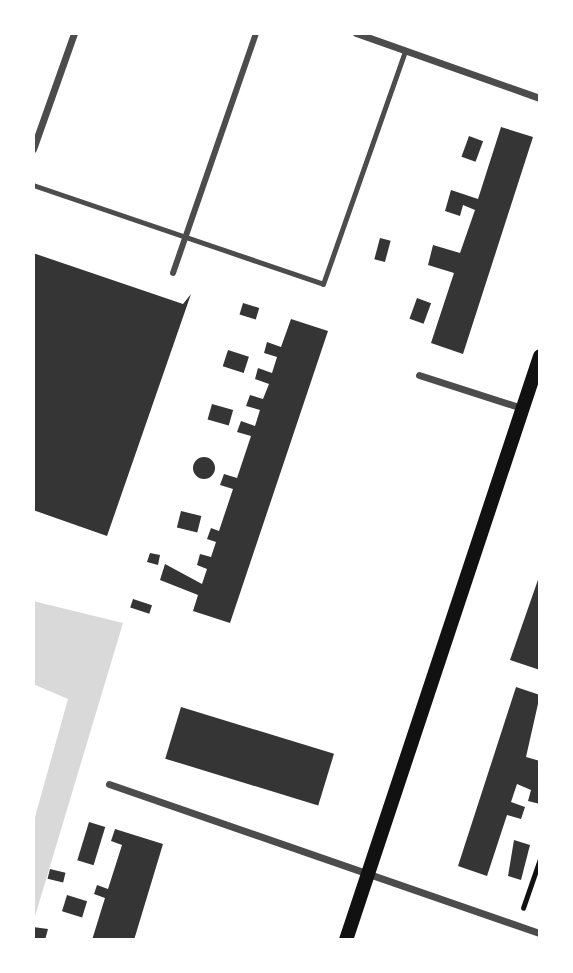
<!DOCTYPE html>
<style>
body{margin:0}
#map{position:relative;width:573px;height:973px;overflow:hidden;background:#fff;font-family:Roboto,sans-serif}
div>[style]{position:absolute}
[style*='--x']{left:calc(var(--x)*1px);top:calc(var(--y)*1px);width:calc(var(--w)*1px);rotate:calc(var(--a)*1deg)}
.water>*{inset:0;background:#d9d9d9}
.building>*{inset:0;background:#353535;transform-origin:0 0}
.round{border-radius:50%}
.path>*{height:4.5px;margin:-2.25px;padding:0 2.25px;transform-origin:2.25px;border-radius:2.25px;background:#111}
.service>*{height:5px;margin:-2.5px;padding:0 2.5px;transform-origin:2.5px;border-radius:2.5px;background:#4c4c4c}
.pedestrian>*{height:6px;margin:-3px;padding:0 3px;transform-origin:3px;border-radius:3px;background:#4c4c4c}
.minor>*{height:7px;margin:-3.5px;padding:0 3.5px;transform-origin:3.5px;border-radius:3.5px;background:#4c4c4c}
.secondary>*{height:14px;margin:-7px;padding:0 7px;transform-origin:7px;border-radius:7px;background:#111}
span{translate:-50% -50%;white-space:nowrap;text-align:center;line-height:1.15;-webkit-text-stroke:5px #fff;paint-order:stroke}
.frame{position:absolute;inset:0;border:35px solid #fff;pointer-events:none}
</style>
<div id="map">
<div class="water">
<div style="clip-path:polygon(33px 601px,123px 623px,33px 923px,33px 824px,68px 699px,33px 684px)"></div>
</div>
<div class="building">
<div style="clip-path:polygon(501px 127px,533px 137px,463px 354px,431px 343px,454px 273px,428px 265px,433px 245px,460px 253px,475px 210px,463px 205px,460px 216px,445px 211px,451px 190px,478px 199px)"></div>
<div style="left:469px;top:136px;width:15px;height:22px;rotate:20deg"></div>
<div style="left:380px;top:238px;width:11px;height:22px;rotate:15deg"></div>
<div style="clip-path:polygon(33px 253px,183px 304px,191px 294px,107px 536px,33px 510px)"></div>
<div style="left:417px;top:298px;width:15px;height:22px;rotate:20deg"></div>
<div style="left:243px;top:303px;width:17px;height:12px;rotate:17deg"></div>
<div style="clip-path:polygon(291px 319px,328px 331px,230px 623px,193px 611px,198px 595px,160px 580px,165px 564px,202px 584px,207px 569px,197px 565px,200px 554px,211px 557px,216px 542px,207px 539px,211px 528px,219px 531px,233px 489px,220px 485px,224px 474px,237px 478px,251px 436px,237px 432px,241px 421px,255px 426px,260px 410px,246px 406px,250px 395px,263px 399px,269px 384px,255px 379px,258px 368px,272px 373px,277px 357px,264px 353px,267px 342px,281px 347px)"></div>
<div style="left:228px;top:350px;width:22px;height:17px;rotate:18deg"></div>
<div style="left:212px;top:404px;width:22px;height:16px;rotate:16deg"></div>
<div class="round" style="left:193px;top:457px;width:22px;height:22px"></div>
<div style="left:181px;top:511px;width:21px;height:17px;rotate:14deg"></div>
<div style="clip-path:polygon(150px 553px,160px 555px,158px 565px,147px 562px)"></div>
<div style="clip-path:polygon(540px 574px,540px 670px,510px 660px)"></div>
<div style="left:133px;top:599px;width:20px;height:9px;rotate:18deg"></div>
<div style="clip-path:polygon(516px 687px,540px 695px,526px 757px,540px 761px,540px 804px,528px 801px,531px 790px,517px 784px,511px 802px,525px 807px,521px 819px,507px 815px,487px 876px,458px 866px)"></div>
<div style="left:181px;top:707px;width:160px;height:54px;rotate:17deg"></div>
<div style="left:89px;top:822px;width:17px;height:40px;rotate:17deg"></div>
<div style="clip-path:polygon(115px 829px,163px 844px,134px 940px,92px 940px,105px 898px,94px 894px,97px 885px,108px 889px,122px 845px,111px 841px)"></div>
<div style="clip-path:polygon(514px 840px,530px 845px,521px 880px,508px 876px)"></div>
<div style="left:50px;top:869px;width:16px;height:10px;rotate:14deg"></div>
<div style="left:67px;top:895px;width:21px;height:17px;rotate:17deg"></div>
<div style="clip-path:polygon(33px 927px,48px 929px,45px 940px,33px 940px)"></div>
</div>
<div class="path">
<div style="--x:523;--y:908;--w:52;--a:-70.9"></div>
</div>
<div class="service">
<div style="--x:33;--y:185;--w:306;--a:18.8"></div>
<div style="--x:323;--y:284;--w:247;--a:-70.6"></div>
</div>
<div class="pedestrian">
<div style="--x:173;--y:273;--w:254;--a:-70.9"></div>
</div>
<div class="minor">
<div style="--x:356;--y:33;--w:195;--a:19.5"></div>
<div style="--x:33;--y:149;--w:123;--a:-70.5"></div>
<div style="--x:419;--y:375;--w:108;--a:17.8"></div>
<div style="--x:109;--y:784;--w:456;--a:19.1"></div>
</div>
<div class="secondary">
<div style="--x:346;--y:940;--w:615;--a:-71.62"></div>
</div>
<div class="frame"></div>
</div>
